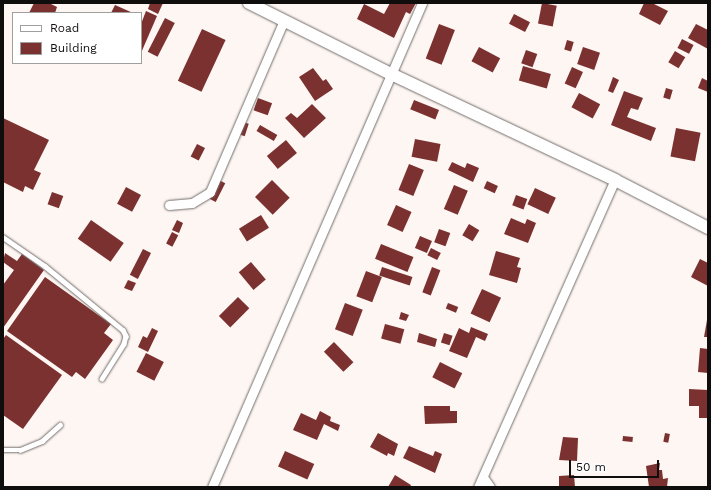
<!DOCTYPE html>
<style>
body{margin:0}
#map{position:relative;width:711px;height:490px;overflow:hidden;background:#fdf6f3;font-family:"Work Sans",sans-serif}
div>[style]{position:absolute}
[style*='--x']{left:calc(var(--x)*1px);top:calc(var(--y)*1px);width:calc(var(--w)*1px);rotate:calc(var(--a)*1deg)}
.building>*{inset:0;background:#7b312f;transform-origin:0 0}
.roads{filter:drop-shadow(0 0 1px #736d6b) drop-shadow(0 0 1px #736d6b)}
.service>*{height:4.5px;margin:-2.25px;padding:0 2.25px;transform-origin:2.25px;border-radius:2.25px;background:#fff}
.minor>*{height:9px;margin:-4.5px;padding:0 4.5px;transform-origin:4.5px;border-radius:4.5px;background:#fff}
.tertiary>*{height:12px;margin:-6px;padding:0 6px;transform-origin:6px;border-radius:6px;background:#fff}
span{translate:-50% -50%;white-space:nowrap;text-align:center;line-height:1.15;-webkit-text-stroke:4px #fff;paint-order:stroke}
.frame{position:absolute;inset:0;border:4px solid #100e0d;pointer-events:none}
.legend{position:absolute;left:12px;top:12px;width:130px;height:52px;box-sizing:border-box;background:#fff;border:1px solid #9f9f9e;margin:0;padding:5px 7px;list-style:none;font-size:12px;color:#100e0d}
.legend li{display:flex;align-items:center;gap:8px;height:20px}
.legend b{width:20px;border:1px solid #9f9f9e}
.scale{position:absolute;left:569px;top:460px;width:90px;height:18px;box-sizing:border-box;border:2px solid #100e0d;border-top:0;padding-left:5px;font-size:12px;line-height:14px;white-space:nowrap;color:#100e0d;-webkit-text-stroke:3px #fff;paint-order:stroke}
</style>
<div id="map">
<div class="building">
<div style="clip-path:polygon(34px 3px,49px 3px,57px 7px,55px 13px,29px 13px)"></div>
<div style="clip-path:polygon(150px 3px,163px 3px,158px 14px,148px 9px)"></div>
<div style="clip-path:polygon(390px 3px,416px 3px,410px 14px,406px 12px,394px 38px,357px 19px,364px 4px,384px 14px)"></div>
<div style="left:542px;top:3px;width:15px;height:21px;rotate:11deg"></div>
<div style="clip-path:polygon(644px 3px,652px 3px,668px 11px,660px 25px,639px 14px)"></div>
<div style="clip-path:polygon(115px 5px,133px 13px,111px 13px)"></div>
<div style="clip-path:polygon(146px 11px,157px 16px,141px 53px,141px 24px)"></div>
<div style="left:514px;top:14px;width:18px;height:11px;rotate:27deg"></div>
<div style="left:165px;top:18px;width:11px;height:38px;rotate:27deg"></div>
<div style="left:439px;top:24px;width:17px;height:37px;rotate:21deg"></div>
<div style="clip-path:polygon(696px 24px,708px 30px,708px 49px,688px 38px)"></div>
<div style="left:202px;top:29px;width:26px;height:57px;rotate:25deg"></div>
<div style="left:682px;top:39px;width:13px;height:10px;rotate:27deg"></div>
<div style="left:567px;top:40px;width:7px;height:10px;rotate:16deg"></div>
<div style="left:479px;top:47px;width:24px;height:16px;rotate:28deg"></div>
<div style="left:583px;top:47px;width:18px;height:18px;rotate:19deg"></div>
<div style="left:526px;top:50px;width:12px;height:14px;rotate:20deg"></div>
<div style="left:675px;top:51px;width:12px;height:13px;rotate:31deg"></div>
<div style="left:523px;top:66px;width:29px;height:15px;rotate:16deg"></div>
<div style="left:572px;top:67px;width:12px;height:18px;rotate:24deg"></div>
<div style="clip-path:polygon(313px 68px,323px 81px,326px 79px,333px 89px,315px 101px,299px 77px)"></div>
<div style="clip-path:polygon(613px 77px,619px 80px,613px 93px,608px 91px)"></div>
<div style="clip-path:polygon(702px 78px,708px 81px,708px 92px,698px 88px)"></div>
<div style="left:666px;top:88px;width:7px;height:10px;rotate:16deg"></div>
<div style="clip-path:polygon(624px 91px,643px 98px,638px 110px,631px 108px,627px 117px,656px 128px,651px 141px,611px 125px)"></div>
<div style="left:579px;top:93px;width:24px;height:16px;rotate:28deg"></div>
<div style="left:258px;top:98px;width:15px;height:13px;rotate:20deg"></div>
<div style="left:414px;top:100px;width:27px;height:10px;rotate:22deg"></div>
<div style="clip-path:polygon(312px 104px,326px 118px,304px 138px,285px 118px,291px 113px,297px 118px)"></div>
<div style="clip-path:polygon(3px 118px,49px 140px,34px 170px,41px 173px,33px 190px,25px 186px,23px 192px,3px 182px)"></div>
<div style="left:243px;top:122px;width:6px;height:13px;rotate:18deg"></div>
<div style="left:260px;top:125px;width:20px;height:7px;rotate:30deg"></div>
<div style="left:676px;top:128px;width:25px;height:29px;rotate:11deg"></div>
<div style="left:415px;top:139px;width:26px;height:18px;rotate:11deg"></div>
<div style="left:286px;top:140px;width:17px;height:25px;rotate:50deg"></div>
<div style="left:197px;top:144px;width:9px;height:14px;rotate:27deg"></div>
<div style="clip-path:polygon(452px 162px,465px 168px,467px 163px,479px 168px,473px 182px,448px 170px)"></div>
<div style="left:409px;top:164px;width:16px;height:28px;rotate:22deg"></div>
<div style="left:219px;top:180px;width:7px;height:21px;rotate:27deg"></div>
<div style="left:272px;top:180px;width:25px;height:24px;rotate:45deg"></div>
<div style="left:487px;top:181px;width:12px;height:8px;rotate:24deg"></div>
<div style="left:454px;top:185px;width:15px;height:26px;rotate:23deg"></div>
<div style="left:126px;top:187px;width:17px;height:19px;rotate:28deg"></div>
<div style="left:535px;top:188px;width:23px;height:18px;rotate:25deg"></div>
<div style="left:52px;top:192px;width:12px;height:13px;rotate:20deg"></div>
<div style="left:516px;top:195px;width:12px;height:11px;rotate:20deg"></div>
<div style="left:396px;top:205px;width:17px;height:22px;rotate:24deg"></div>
<div style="left:261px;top:215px;width:15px;height:26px;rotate:58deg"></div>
<div style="clip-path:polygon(511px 218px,525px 224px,527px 219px,536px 223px,528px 243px,504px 234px)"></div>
<div style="left:91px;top:220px;width:40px;height:23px;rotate:35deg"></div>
<div style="clip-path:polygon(177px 220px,183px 223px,179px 233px,172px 230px)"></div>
<div style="left:469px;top:224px;width:12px;height:13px;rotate:31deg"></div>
<div style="left:439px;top:229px;width:12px;height:14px;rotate:20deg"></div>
<div style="left:172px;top:232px;width:7px;height:13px;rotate:27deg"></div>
<div style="left:420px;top:236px;width:13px;height:13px;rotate:23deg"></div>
<div style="left:381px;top:244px;width:35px;height:16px;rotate:22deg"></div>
<div style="left:431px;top:248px;width:11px;height:8px;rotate:27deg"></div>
<div style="left:143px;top:249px;width:9px;height:29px;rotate:27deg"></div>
<div style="clip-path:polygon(496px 251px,520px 258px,517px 267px,521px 268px,517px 283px,489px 275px)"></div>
<div style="clip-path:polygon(5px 253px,17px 261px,22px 254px,44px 270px,3px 328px,3px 285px,14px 270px,3px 262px)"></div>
<div style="clip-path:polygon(700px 259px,708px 263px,708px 286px,691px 277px)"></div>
<div style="left:251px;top:262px;width:23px;height:16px;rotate:50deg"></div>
<div style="left:382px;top:267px;width:32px;height:9px;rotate:18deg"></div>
<div style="left:432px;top:267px;width:9px;height:27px;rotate:21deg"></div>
<div style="left:366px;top:271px;width:17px;height:27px;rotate:21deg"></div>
<div style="clip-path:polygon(45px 277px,111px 324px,104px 333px,113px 340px,85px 379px,76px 372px,72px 377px,7px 331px)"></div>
<div style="clip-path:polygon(128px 280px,136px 283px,132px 291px,124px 288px)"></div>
<div style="left:482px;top:289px;width:21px;height:27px;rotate:25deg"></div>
<div style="left:238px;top:297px;width:16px;height:27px;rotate:45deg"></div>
<div style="left:345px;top:303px;width:19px;height:28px;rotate:21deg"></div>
<div style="left:448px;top:303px;width:11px;height:6px;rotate:22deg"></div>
<div style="clip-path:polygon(401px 312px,409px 315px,406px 321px,399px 319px)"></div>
<div style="clip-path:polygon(707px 320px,708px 320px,708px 337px,704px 337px)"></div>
<div style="left:385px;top:324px;width:20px;height:15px;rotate:15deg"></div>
<div style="clip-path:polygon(471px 327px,488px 334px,485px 341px,476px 337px,467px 358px,449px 351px,459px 328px,469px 333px)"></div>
<div style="clip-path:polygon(152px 328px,158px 331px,148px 352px,138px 347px,143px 336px,147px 338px)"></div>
<div style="clip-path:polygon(419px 333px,437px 339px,435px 347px,417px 342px)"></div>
<div style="left:444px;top:333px;width:9px;height:10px;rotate:18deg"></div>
<div style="clip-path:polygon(6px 335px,62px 375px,23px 429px,3px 415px,3px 339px)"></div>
<div style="left:334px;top:342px;width:28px;height:14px;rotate:46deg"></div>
<div style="clip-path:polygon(700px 348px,708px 349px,708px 373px,698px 372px)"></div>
<div style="left:146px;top:353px;width:20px;height:21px;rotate:27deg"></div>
<div style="left:440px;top:362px;width:25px;height:17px;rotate:27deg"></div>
<div style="clip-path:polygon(689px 389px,708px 390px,708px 418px,699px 418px,699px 406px,689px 406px)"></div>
<div style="clip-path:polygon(424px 406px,450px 406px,450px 411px,457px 411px,457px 423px,425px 424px)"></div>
<div style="clip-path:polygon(320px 411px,331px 417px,330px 421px,340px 425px,338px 431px,324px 424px,317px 440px,293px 430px,301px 413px,316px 420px)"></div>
<div style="clip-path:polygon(378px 433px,398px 444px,394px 456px,388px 453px,387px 456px,370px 447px)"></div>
<div style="left:665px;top:433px;width:5px;height:9px;rotate:11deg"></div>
<div style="left:623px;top:436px;width:10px;height:5px;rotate:6deg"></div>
<div style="clip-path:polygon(563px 437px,578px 438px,577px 461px,559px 460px)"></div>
<div style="clip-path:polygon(409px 446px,433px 456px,435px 451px,442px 454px,435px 473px,403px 458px)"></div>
<div style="left:285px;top:451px;width:32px;height:17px;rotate:24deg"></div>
<div style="clip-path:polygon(660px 463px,659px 470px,662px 470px,663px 479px,668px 478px,667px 487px,649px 487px,646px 466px)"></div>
<div style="clip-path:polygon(395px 475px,411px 485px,410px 487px,388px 487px)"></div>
<div style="clip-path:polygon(574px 475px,575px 487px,559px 487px,559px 476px)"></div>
</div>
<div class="roads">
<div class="service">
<div style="--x:3;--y:237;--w:51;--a:34.6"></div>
<div style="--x:45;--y:266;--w:101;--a:39.4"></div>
<div style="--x:123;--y:330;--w:7;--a:63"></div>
<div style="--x:126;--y:336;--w:8;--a:104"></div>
<div style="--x:124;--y:344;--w:41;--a:122.2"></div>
<div style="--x:3;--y:450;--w:17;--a:0"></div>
<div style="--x:20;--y:450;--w:24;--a:-22"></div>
<div style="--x:42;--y:441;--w:24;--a:-42"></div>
</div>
<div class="minor">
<div style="--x:169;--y:205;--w:23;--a:-5"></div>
<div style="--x:192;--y:203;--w:21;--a:-31"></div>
<div style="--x:210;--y:192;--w:187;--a:-66.7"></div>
<div style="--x:483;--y:477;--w:12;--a:55"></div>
<div style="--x:212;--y:487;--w:528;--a:-66.54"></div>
<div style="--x:478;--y:487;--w:336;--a:-66"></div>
</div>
<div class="tertiary">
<div style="--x:249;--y:3;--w:159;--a:26.6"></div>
<div style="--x:391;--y:74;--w:248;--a:25.3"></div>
<div style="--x:615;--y:180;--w:105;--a:27.3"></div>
</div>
</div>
<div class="frame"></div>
<ul class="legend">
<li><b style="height:5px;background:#fff"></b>Road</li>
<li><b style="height:11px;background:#7b312f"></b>Building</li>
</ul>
<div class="scale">50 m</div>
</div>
